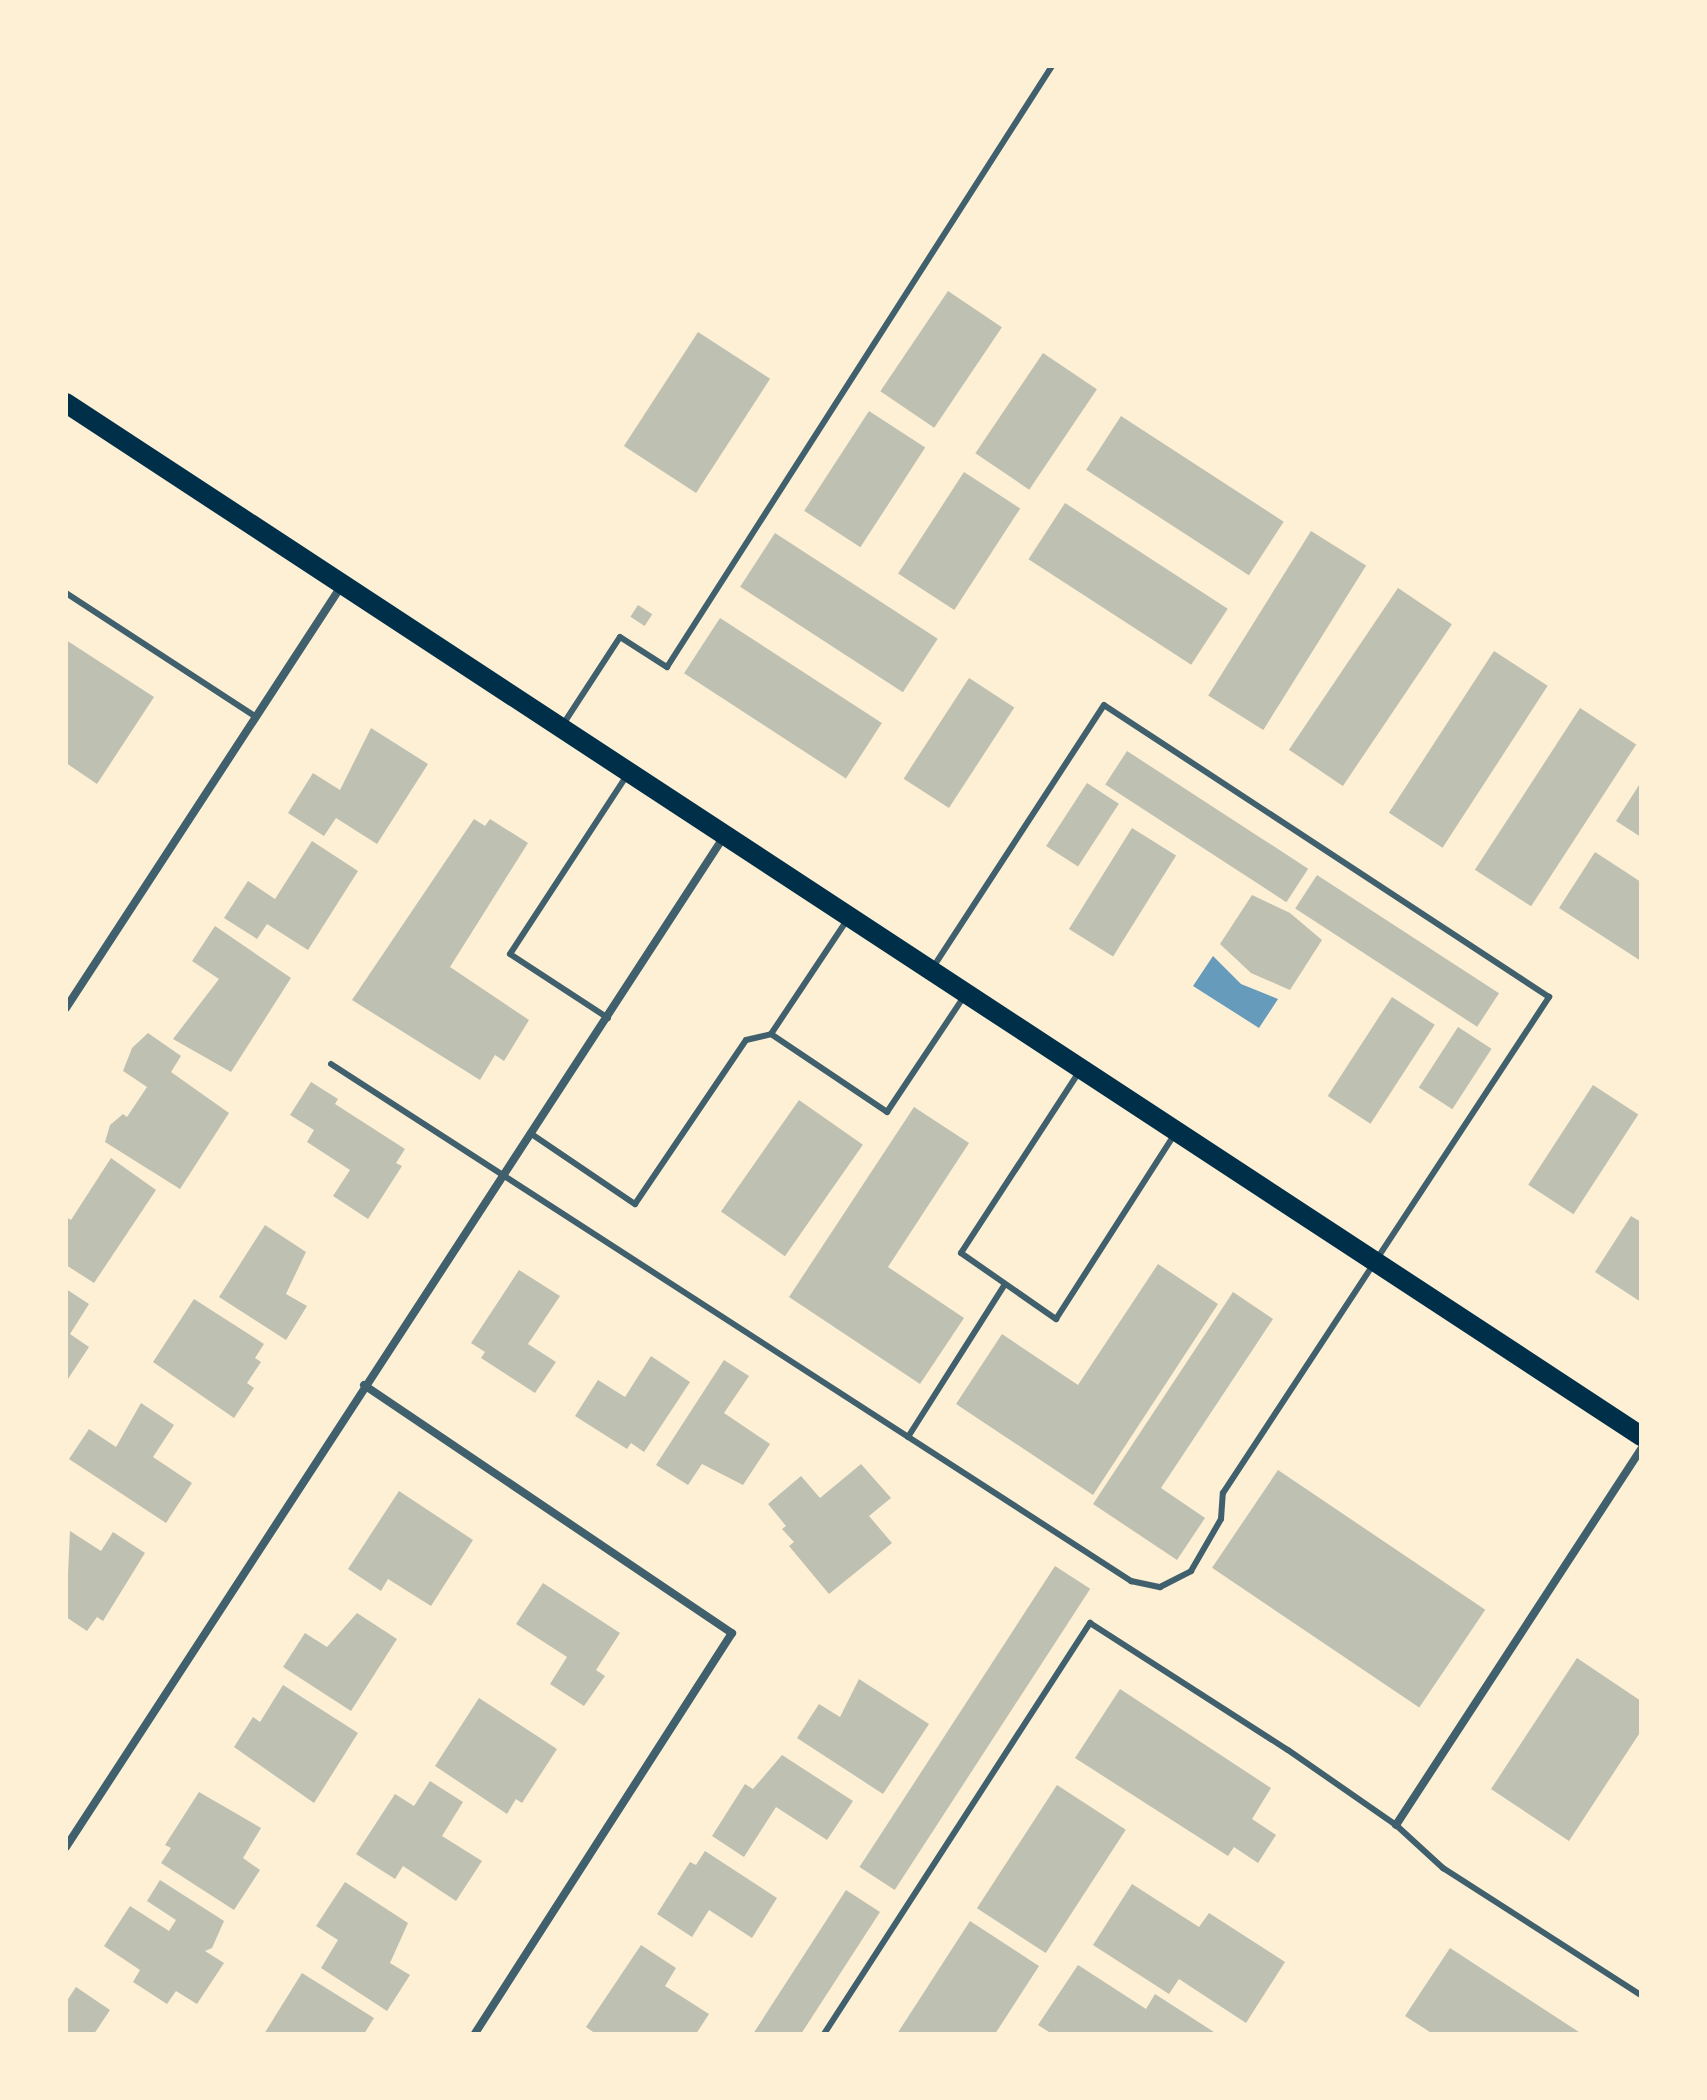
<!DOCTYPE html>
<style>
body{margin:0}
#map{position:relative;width:1707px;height:2100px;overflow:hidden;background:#fdf0d5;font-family:"Titillium Web",sans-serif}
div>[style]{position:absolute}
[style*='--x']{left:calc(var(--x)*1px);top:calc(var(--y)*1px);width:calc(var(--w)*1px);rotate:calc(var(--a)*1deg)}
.water>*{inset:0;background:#669bbc}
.building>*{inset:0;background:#bec0b2;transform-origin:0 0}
.service>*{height:6px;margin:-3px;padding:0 3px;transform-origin:3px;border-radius:3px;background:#3f606c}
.minor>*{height:8px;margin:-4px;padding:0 4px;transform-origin:4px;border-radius:4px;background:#3f606c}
.primary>*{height:20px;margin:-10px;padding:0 10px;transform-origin:10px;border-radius:10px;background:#003049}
span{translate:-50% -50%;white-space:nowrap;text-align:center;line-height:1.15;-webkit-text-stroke:7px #fdf0d5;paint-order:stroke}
.frame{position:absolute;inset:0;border:68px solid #fdf0d5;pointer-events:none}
</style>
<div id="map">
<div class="water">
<div style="clip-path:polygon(1213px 956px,1241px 984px,1278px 999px,1259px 1028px,1193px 986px)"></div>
</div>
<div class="building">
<div style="left:948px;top:291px;width:65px;height:121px;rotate:34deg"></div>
<div style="left:698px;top:332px;width:86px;height:136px;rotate:33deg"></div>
<div style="left:1043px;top:353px;width:65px;height:121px;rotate:34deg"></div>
<div style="left:869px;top:411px;width:67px;height:119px;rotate:33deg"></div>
<div style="left:1121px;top:416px;width:194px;height:64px;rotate:33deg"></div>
<div style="left:964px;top:472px;width:67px;height:121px;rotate:33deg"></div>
<div style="left:1065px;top:503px;width:194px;height:67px;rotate:33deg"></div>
<div style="left:1311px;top:531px;width:65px;height:194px;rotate:32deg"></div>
<div style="left:775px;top:533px;width:194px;height:64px;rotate:33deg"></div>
<div style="left:1398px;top:588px;width:65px;height:195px;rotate:34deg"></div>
<div style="left:638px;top:605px;width:17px;height:14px;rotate:33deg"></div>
<div style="left:720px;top:618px;width:193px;height:66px;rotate:33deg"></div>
<div style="clip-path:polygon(66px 640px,154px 697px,97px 784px,66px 763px)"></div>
<div style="left:1494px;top:651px;width:64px;height:193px;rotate:33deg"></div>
<div style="left:969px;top:678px;width:54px;height:120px;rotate:33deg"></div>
<div style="left:1580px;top:708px;width:67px;height:193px;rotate:33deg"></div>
<div style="clip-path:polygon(371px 728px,428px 764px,377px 844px,336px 818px,324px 836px,288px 813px,313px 773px,340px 790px)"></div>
<div style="left:1127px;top:751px;width:216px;height:40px;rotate:33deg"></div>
<div style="clip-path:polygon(1641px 782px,1641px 837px,1616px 821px)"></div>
<div style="left:1087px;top:783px;width:38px;height:75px;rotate:33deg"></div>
<div style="clip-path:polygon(474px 819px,485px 826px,490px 819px,528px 843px,450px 967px,529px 1020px,504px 1061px,495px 1055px,480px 1080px,352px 1000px)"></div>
<div style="left:1132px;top:828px;width:52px;height:119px;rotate:32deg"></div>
<div style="clip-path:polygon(312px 841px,358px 871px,308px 950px,267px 924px,257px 939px,224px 918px,248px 881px,275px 899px)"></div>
<div style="clip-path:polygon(1595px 852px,1641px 882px,1641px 961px,1559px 908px)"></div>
<div style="left:1317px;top:875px;width:217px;height:40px;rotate:33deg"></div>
<div style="clip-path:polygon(1252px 895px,1290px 913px,1322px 940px,1290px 990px,1251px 973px,1220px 944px)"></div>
<div style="clip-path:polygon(215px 926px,291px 978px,231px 1072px,173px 1039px,219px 979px,192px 961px)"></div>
<div style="left:1392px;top:997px;width:51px;height:118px;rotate:33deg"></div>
<div style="left:1458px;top:1027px;width:40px;height:72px;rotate:33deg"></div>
<div style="clip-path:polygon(148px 1033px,181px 1056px,171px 1072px,229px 1113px,180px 1189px,105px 1142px,110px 1125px,123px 1114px,127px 1117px,147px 1087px,123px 1071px,132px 1048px)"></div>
<div style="clip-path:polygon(311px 1082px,338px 1099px,335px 1104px,405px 1149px,396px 1163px,402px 1166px,368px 1219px,333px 1196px,350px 1170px,307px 1142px,314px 1130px,290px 1115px)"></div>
<div style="left:1593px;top:1085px;width:54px;height:119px;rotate:33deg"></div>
<div style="left:799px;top:1100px;width:78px;height:136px;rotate:35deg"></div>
<div style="clip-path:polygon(914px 1107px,969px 1143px,888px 1267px,964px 1318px,920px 1384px,789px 1297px)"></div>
<div style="clip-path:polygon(111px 1158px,156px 1190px,94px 1283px,66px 1265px,66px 1217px,71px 1220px)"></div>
<div style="clip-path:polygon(1631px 1216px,1641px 1222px,1641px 1302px,1595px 1272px)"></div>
<div style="clip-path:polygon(265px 1225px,306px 1252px,286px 1294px,307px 1306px,286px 1340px,219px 1297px)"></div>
<div style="clip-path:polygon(1158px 1264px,1218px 1304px,1093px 1495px,956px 1404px,1002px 1334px,1078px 1385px)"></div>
<div style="clip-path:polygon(519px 1270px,560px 1296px,528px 1344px,556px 1362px,535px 1393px,481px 1358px,485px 1352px,471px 1343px)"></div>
<div style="clip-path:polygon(66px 1289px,89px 1304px,70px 1334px,89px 1347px,66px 1382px)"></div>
<div style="clip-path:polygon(1233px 1292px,1273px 1319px,1161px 1488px,1205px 1518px,1177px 1560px,1093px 1504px)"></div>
<div style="clip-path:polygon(194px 1299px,264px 1344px,255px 1358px,261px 1362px,247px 1383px,254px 1388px,234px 1418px,153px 1362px)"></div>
<div style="clip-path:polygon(651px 1356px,690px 1382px,644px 1452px,631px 1443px,627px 1449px,575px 1416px,598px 1380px,625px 1397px)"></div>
<div style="clip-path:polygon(724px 1360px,749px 1376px,724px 1413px,770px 1444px,743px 1485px,702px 1464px,688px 1485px,656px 1465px)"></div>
<div style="clip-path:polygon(141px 1403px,174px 1425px,153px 1457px,192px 1483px,166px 1523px,69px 1459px,89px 1429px,116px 1447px)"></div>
<div style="clip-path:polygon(861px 1464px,891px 1498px,869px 1516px,892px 1543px,829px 1594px,789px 1546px,794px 1542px,782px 1529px,786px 1526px,768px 1504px,801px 1476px,820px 1498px)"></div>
<div style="left:1278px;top:1470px;width:250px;height:118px;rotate:34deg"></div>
<div style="clip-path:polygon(399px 1491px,473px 1540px,431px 1606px,388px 1579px,381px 1591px,348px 1569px)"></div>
<div style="clip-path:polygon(70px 1531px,101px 1551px,113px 1532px,145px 1553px,103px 1621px,97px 1617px,87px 1631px,66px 1617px)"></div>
<div style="left:1055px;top:1566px;width:42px;height:359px;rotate:33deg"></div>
<div style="clip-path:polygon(543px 1583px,620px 1633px,596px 1670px,605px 1676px,584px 1706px,550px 1684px,567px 1657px,516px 1624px)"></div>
<div style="clip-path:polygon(357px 1613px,397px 1639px,351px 1711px,283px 1667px,305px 1633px,327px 1647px)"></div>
<div style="clip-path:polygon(1577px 1658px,1641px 1701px,1641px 1731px,1569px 1841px,1491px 1789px)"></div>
<div style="clip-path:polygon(859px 1679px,929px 1724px,883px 1794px,797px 1738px,819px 1704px,840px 1717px)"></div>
<div style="clip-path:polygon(283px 1685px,358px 1733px,314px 1803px,234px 1747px,253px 1717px,260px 1722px)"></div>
<div style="clip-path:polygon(1120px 1689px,1271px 1788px,1252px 1819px,1276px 1835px,1258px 1863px,1234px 1847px,1228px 1856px,1075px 1758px)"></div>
<div style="clip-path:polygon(479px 1698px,557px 1749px,522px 1803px,516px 1799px,507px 1814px,435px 1766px)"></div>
<div style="clip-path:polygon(782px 1755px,853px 1801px,827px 1840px,776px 1807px,744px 1857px,712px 1836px,745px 1784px,753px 1789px)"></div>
<div style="clip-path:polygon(430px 1781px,463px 1802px,442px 1836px,482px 1861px,456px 1901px,403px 1866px,395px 1879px,356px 1854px,395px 1794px,414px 1806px)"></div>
<div style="left:1057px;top:1785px;width:82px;height:147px;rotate:33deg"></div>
<div style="clip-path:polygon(199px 1792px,261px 1828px,243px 1858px,260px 1870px,234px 1910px,161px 1863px,171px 1848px,165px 1845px)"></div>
<div style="clip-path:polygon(705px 1851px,777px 1898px,752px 1938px,709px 1910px,692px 1937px,657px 1914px,690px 1862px,696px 1865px)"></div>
<div style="clip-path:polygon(160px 1880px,224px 1921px,212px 1948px,205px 1951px,224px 1963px,197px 2004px,176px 1991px,167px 2004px,133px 1982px,140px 1970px,104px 1946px,130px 1906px,169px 1931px,176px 1920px,147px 1901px)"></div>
<div style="clip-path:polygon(345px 1882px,408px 1923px,390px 1963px,410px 1975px,387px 2011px,321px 1968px,338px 1940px,316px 1926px)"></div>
<div style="clip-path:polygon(1132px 1884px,1199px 1927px,1209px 1913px,1285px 1962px,1246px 2023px,1179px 1979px,1169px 1994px,1093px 1945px)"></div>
<div style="clip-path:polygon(846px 1890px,880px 1912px,801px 2034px,753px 2034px)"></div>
<div style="clip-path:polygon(970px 1921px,1039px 1966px,995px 2034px,897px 2034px)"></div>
<div style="clip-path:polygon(641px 1945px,676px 1968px,665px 1986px,709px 2014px,696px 2034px,596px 2034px,586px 2027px)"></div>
<div style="clip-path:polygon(1450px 1948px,1582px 2034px,1433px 2034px,1405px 2016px)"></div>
<div style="clip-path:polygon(1078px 1965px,1146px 2009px,1155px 1994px,1217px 2034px,1052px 2034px,1038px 2025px)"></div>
<div style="clip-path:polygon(302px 1973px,374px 2018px,364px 2034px,264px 2034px)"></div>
<div style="clip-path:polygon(76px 1987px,110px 2010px,94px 2034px,66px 2034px,66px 2002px)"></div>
</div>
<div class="service">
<div style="--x:66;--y:593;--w:225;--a:33.1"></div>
<div style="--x:562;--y:726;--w:106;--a:-56.9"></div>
<div style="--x:620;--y:637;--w:56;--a:32.6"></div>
<div style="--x:667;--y:667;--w:714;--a:-57.36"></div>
<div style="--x:608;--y:1018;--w:117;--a:-146.9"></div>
<div style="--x:510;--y:954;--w:214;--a:-56.8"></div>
<div style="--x:771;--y:1034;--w:140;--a:33.9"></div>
<div style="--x:887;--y:1112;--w:141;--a:-56.3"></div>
<div style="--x:331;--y:1064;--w:953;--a:32.87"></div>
<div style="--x:1131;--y:1581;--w:30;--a:12"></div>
<div style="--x:1160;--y:1587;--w:35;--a:-27"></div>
<div style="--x:1191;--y:1571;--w:60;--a:-60"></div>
<div style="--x:1221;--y:1519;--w:26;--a:-86"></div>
<div style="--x:1223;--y:1493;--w:594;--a:-56.68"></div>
<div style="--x:1549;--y:997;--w:532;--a:-146.73"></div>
<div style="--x:1104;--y:705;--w:311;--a:123.1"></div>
<div style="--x:1079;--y:1072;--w:216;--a:123.1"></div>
<div style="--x:961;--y:1253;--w:116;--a:34.8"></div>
<div style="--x:1056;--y:1319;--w:219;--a:-57.3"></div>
<div style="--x:530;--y:1133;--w:127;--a:34.1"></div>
<div style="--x:635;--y:1204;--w:198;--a:-55.9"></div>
<div style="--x:746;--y:1040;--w:26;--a:-13"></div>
<div style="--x:771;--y:1034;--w:137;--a:-56.3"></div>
<div style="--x:908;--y:1437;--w:181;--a:-57.6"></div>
<div style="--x:824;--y:2034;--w:490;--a:-57.1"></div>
<div style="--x:1090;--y:1623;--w:235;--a:32.7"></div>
<div style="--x:1288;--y:1750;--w:131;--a:34.8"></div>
<div style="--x:1396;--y:1825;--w:64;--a:42.5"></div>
<div style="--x:1443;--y:1868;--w:235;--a:32.7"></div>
</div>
<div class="minor">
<div style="--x:66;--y:1008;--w:505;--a:-56.88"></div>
<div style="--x:364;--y:1385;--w:444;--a:34"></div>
<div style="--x:732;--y:1633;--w:476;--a:122.7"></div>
<div style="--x:1396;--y:1825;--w:449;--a:-56.9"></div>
<div style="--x:66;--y:1847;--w:1208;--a:-56.93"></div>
</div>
<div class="primary">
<div style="--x:66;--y:403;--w:1884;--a:33.26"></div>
</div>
<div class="frame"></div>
</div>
